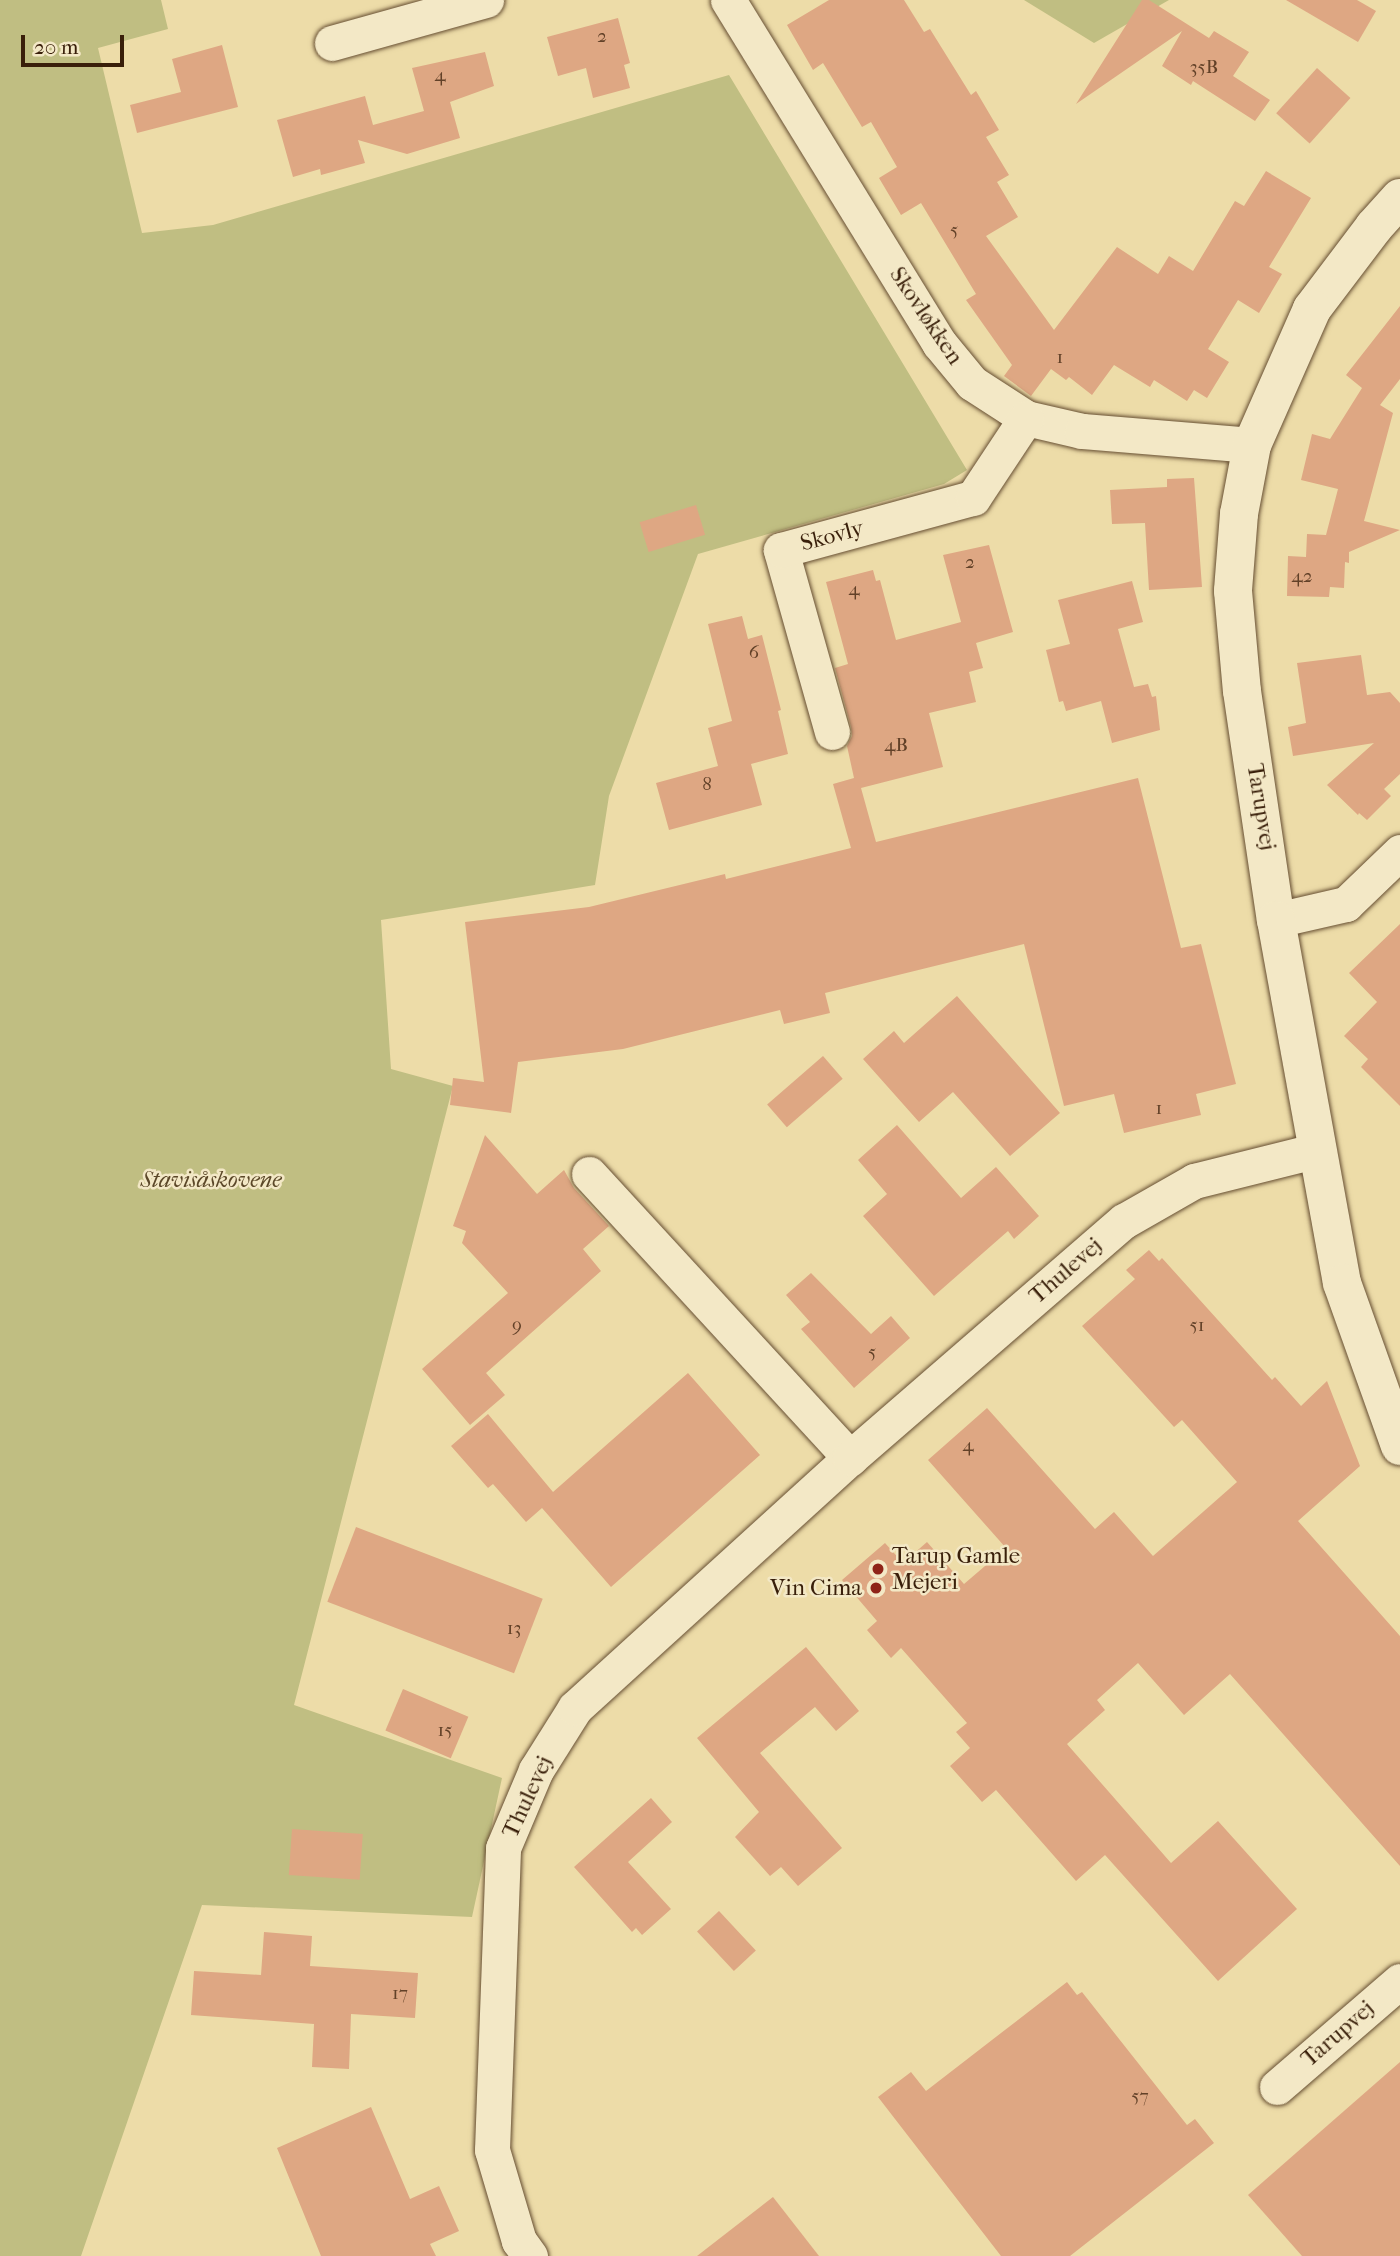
<!DOCTYPE html>
<meta charset="utf-8">
<style>
body{margin:0}
#map{position:relative;width:1400px;height:2256px;overflow:hidden;background:#eddca8;font-family:"IM FELL French Canon",serif}
div>[style]{position:absolute}
[style*='--x']{left:calc(var(--x)*1px);top:calc(var(--y)*1px);width:calc(var(--w)*1px);rotate:calc(var(--a)*1deg)}
.green>*{inset:0;background:#c0be82}
.building>*{inset:0;background:#dea783;transform-origin:0 0}
.roads{filter:drop-shadow(0 0 2px #664e32) drop-shadow(0 0 2px #664e32)}
.minor>*{height:35px;margin:-17.5px;padding:0 17.5px;transform-origin:17.5px;border-radius:17.5px;background:#f3e8c6}
.tertiary>*{height:38px;margin:-19px;padding:0 19px;transform-origin:19px;border-radius:19px;background:#f3e8c6}
.dots>*{width:19px;height:19px;translate:-50% -50%;box-sizing:border-box;border:4px solid #f3e8c6;border-radius:50%}
span{translate:-50% -50%;white-space:nowrap;text-align:center;line-height:1.15;-webkit-text-stroke:5px #f3e8c6;paint-order:stroke}
.number-label{font-size:19px;color:#624128}
.number-label span{-webkit-text-stroke-width:0}
.street-label{font-size:23px;color:#391f0a}
.park-label{font-size:23px;color:#5b4728;font-style:italic}
.poi-label{font-size:23px;color:#391f0a}
.left{translate:0 -50%;text-align:left}
.right{translate:-100% -50%;text-align:right}
.scale{position:absolute;left:21px;top:35px;width:103px;height:32px;box-sizing:border-box;border:4px solid #391f0a;border-top:0;padding-left:9px;font-size:21px;line-height:24px;white-space:nowrap;color:#391f0a;-webkit-text-stroke:5px #f3e8c6;paint-order:stroke}
</style>
<div id="map">
<div class="green">
<div style="clip-path:polygon(0 0,161px 0,168px 29px,98px 48px,142px 233px,213px 225px,729px 75px,967px 470px,944px 484px,698px 554px,609px 796px,595px 885px,381px 920px,391px 1069px,453px 1086px,294px 1705px,502px 1778px,472px 1917px,202px 1905px,81px 2256px,0 2256px)"></div>
<div style="clip-path:polygon(1024px 0,1169px 0,1094px 43px)"></div>
</div>
<div class="building">
<div style="clip-path:polygon(829px 0,904px 0,924px 32px,930px 29px,971px 95px,976px 91px,999px 130px,986px 137px,1009px 175px,997px 182px,1018px 217px,986px 236px,1054px 330px,1117px 247px,1158px 274px,1169px 256px,1193px 271px,1235px 201px,1244px 206px,1266px 171px,1311px 198px,1269px 267px,1282px 274px,1259px 313px,1238px 300px,1208px 349px,1229px 362px,1207px 398px,1194px 390px,1187px 401px,1154px 380px,1150px 387px,1114px 365px,1092px 395px,1069px 377px,1066px 380px,1051px 369px,1031px 396px,1004px 376px,1012px 365px,966px 300px,976px 294px,921px 203px,901px 215px,879px 178px,897px 167px,871px 122px,862px 127px,823px 63px,813px 70px,787px 25px)"></div>
<div style="clip-path:polygon(1142px 0,1149px 0,1209px 38px,1214px 31px,1249px 52px,1233px 76px,1270px 100px,1255px 121px,1193px 81px,1191px 85px,1162px 66px,1182px 31px,1076px 104px)"></div>
<div style="clip-path:polygon(1286px 0,1357px 0,1376px 11px,1358px 42px)"></div>
<div style="clip-path:polygon(618px 18px,630px 63px,624px 65px,630px 88px,593px 98px,586px 68px,558px 76px,547px 37px)"></div>
<div style="clip-path:polygon(222px 45px,238px 107px,137px 133px,130px 105px,181px 92px,172px 59px)"></div>
<div style="clip-path:polygon(485px 52px,494px 86px,450px 102px,460px 138px,407px 154px,358px 140px,365px 163px,321px 175px,320px 169px,293px 177px,277px 120px,365px 96px,373px 125px,424px 111px,412px 68px)"></div>
<div style="left:1317px;top:68px;width:45px;height:61px;rotate:42deg"></div>
<div style="clip-path:polygon(1400px 306px,1400px 379px,1380px 405px,1393px 413px,1364px 521px,1400px 530px,1349px 552px,1349px 563px,1345px 562px,1344px 588px,1330px 587px,1329px 597px,1287px 596px,1288px 556px,1306px 557px,1307px 534px,1326px 535px,1338px 489px,1301px 480px,1312px 434px,1330px 439px,1362px 388px,1346px 375px)"></div>
<div style="clip-path:polygon(1194px 478px,1202px 587px,1149px 590px,1145px 523px,1112px 524px,1110px 490px,1167px 487px,1167px 479px)"></div>
<div style="left:696px;top:505px;width:31px;height:59px;rotate:73deg"></div>
<div style="clip-path:polygon(989px 545px,1013px 632px,976px 643px,983px 668px,969px 672px,976px 702px,929px 713px,943px 767px,861px 788px,876px 842px,1138px 778px,1181px 948px,1201px 944px,1236px 1084px,1196px 1094px,1201px 1115px,1124px 1133px,1114px 1094px,1064px 1106px,1024px 944px,825px 993px,830px 1013px,784px 1024px,780px 1010px,623px 1049px,518px 1062px,511px 1113px,450px 1105px,453px 1078px,484px 1082px,465px 922px,589px 907px,725px 874px,726px 879px,851px 848px,833px 784px,854px 778px,847px 746px,852px 736px,851px 727px,835px 668px,848px 664px,826px 582px,873px 570px,876px 581px,880px 580px,896px 640px,961px 622px,943px 555px)"></div>
<div style="clip-path:polygon(1132px 581px,1143px 622px,1118px 629px,1134px 687px,1148px 684px,1152px 697px,1156px 696px,1160px 730px,1112px 743px,1101px 701px,1066px 711px,1063px 701px,1059px 702px,1046px 650px,1070px 644px,1058px 600px)"></div>
<div style="clip-path:polygon(742px 616px,748px 639px,762px 635px,781px 710px,778px 711px,788px 754px,751px 764px,762px 805px,669px 830px,656px 783px,718px 766px,708px 728px,732px 721px,708px 624px)"></div>
<div style="clip-path:polygon(1361px 655px,1367px 695px,1390px 692px,1400px 703px,1400px 774px,1384px 789px,1391px 796px,1367px 820px,1359px 813px,1358px 815px,1327px 785px,1374px 743px,1293px 756px,1288px 727px,1306px 723px,1297px 663px)"></div>
<div style="clip-path:polygon(1400px 924px,1400px 1106px,1361px 1067px,1368px 1059px,1344px 1036px,1377px 1002px,1349px 973px)"></div>
<div style="clip-path:polygon(957px 996px,1060px 1113px,1010px 1156px,953px 1092px,919px 1122px,863px 1059px,894px 1031px,904px 1043px)"></div>
<div style="left:823px;top:1056px;width:30px;height:74px;rotate:49deg"></div>
<div style="clip-path:polygon(897px 1125px,961px 1198px,996px 1167px,1039px 1216px,1014px 1239px,1008px 1231px,934px 1296px,863px 1216px,887px 1194px,858px 1160px)"></div>
<div style="clip-path:polygon(485px 1135px,537px 1194px,564px 1170px,574px 1188px,609px 1226px,583px 1249px,601px 1271px,486px 1373px,505px 1395px,470px 1425px,422px 1369px,508px 1293px,462px 1243px,466px 1231px,453px 1226px)"></div>
<div style="clip-path:polygon(1149px 1250px,1159px 1261px,1162px 1258px,1272px 1380px,1275px 1377px,1301px 1406px,1327px 1381px,1360px 1466px,1298px 1521px,1400px 1636px,1400px 1866px,1230px 1674px,1184px 1715px,1138px 1663px,1097px 1700px,1105px 1710px,1067px 1744px,1171px 1863px,1218px 1821px,1297px 1909px,1218px 1981px,1105px 1855px,1076px 1881px,996px 1790px,982px 1802px,950px 1766px,970px 1748px,956px 1732px,967px 1723px,901px 1648px,891px 1658px,867px 1630px,877px 1621px,842px 1580px,885px 1543px,903px 1563px,927px 1542px,964px 1584px,1006px 1548px,928px 1460px,987px 1408px,1095px 1529px,1114px 1512px,1153px 1556px,1237px 1482px,1182px 1420px,1174px 1427px,1082px 1326px,1135px 1279px,1126px 1270px)"></div>
<div style="clip-path:polygon(811px 1273px,871px 1334px,891px 1316px,910px 1338px,854px 1388px,801px 1329px,810px 1322px,786px 1295px)"></div>
<div style="clip-path:polygon(688px 1373px,760px 1455px,611px 1587px,542px 1508px,526px 1522px,493px 1484px,488px 1488px,451px 1446px,488px 1414px,553px 1492px)"></div>
<div style="left:356px;top:1527px;width:200px;height:80px;rotate:21deg"></div>
<div style="clip-path:polygon(806px 1647px,859px 1711px,836px 1731px,815px 1707px,760px 1753px,842px 1848px,798px 1886px,781px 1867px,770px 1876px,735px 1837px,759px 1812px,697px 1738px)"></div>
<div style="left:403px;top:1689px;width:71px;height:45px;rotate:23deg"></div>
<div style="clip-path:polygon(651px 1798px,672px 1822px,628px 1862px,671px 1909px,642px 1935px,636px 1928px,632px 1932px,574px 1867px)"></div>
<div style="left:292px;top:1829px;width:71px;height:46px;rotate:4deg"></div>
<div style="left:719px;top:1911px;width:54px;height:30px;rotate:47deg"></div>
<div style="clip-path:polygon(264px 1932px,312px 1936px,310px 1966px,418px 1973px,415px 2018px,351px 2014px,349px 2069px,312px 2067px,314px 2024px,191px 2015px,194px 1971px,261px 1975px)"></div>
<div style="clip-path:polygon(1067px 1982px,1077px 1995px,1082px 1992px,1187px 2125px,1195px 2119px,1214px 2143px,1070px 2256px,1001px 2256px,878px 2097px,911px 2072px,926px 2091px)"></div>
<div style="clip-path:polygon(1400px 2062px,1400px 2256px,1302px 2256px,1248px 2195px)"></div>
<div style="clip-path:polygon(371px 2107px,410px 2199px,439px 2186px,459px 2231px,430px 2244px,436px 2256px,321px 2256px,277px 2148px)"></div>
<div style="clip-path:polygon(773px 2197px,819px 2256px,697px 2256px)"></div>
</div>
<div class="roads">
<div class="minor">
<div style="--x:728;--y:0;--w:403;--a:58.4"></div>
<div style="--x:939;--y:343;--w:52;--a:50.5"></div>
<div style="--x:972;--y:383;--w:64;--a:32.9"></div>
<div style="--x:1026;--y:418;--w:57;--a:13.1"></div>
<div style="--x:1082;--y:431;--w:171;--a:4.7"></div>
<div style="--x:332;--y:43;--w:160;--a:-15.6"></div>
<div style="--x:832;--y:732;--w:189;--a:-105.7"></div>
<div style="--x:781;--y:550;--w:199;--a:-15.2"></div>
<div style="--x:973;--y:498;--w:96;--a:-56.5"></div>
<div style="--x:1276;--y:920;--w:72;--a:-12.9"></div>
<div style="--x:1346;--y:904;--w:75;--a:-43.9"></div>
<div style="--x:589;--y:1174;--w:386;--a:47.4"></div>
<div style="--x:1277;--y:2087;--w:162;--a:-40.8"></div>
<div style="--x:530;--y:2256;--w:19;--a:-126"></div>
<div style="--x:519;--y:2241;--w:95;--a:-106.5"></div>
<div style="--x:492;--y:2150;--w:302;--a:-87.9"></div>
<div style="--x:503;--y:1848;--w:85;--a:-67.1"></div>
<div style="--x:536;--y:1770;--w:73;--a:-57.8"></div>
<div style="--x:575;--y:1708;--w:372;--a:-42.3"></div>
<div style="--x:850;--y:1458;--w:362;--a:-40.9"></div>
<div style="--x:1124;--y:1221;--w:81;--a:-29.7"></div>
<div style="--x:1194;--y:1181;--w:128;--a:-14"></div>
</div>
<div class="tertiary">
<div style="--x:1400;--y:198;--w:39;--a:132"></div>
<div style="--x:1374;--y:227;--w:103;--a:127.1"></div>
<div style="--x:1312;--y:309;--w:149;--a:113.8"></div>
<div style="--x:1252;--y:445;--w:70;--a:100.7"></div>
<div style="--x:1239;--y:514;--w:77;--a:94.5"></div>
<div style="--x:1233;--y:591;--w:100;--a:84.9"></div>
<div style="--x:1242;--y:691;--w:232;--a:81.6"></div>
<div style="--x:1276;--y:920;--w:369;--a:79.7"></div>
<div style="--x:1342;--y:1283;--w:173;--a:70.4"></div>
</div>
</div>
<div class="dots">
<div style="left:878px;top:1569px;background:#8f2418"></div>
<div style="left:876px;top:1588px;background:#8f2418"></div>
</div>
<div class="number-label">
<span style="left:602px;top:37px">2</span>
<span style="left:1204px;top:68px">35B</span>
<span style="left:440px;top:76px">4</span>
<span style="left:954px;top:231px">5</span>
<span style="left:1060px;top:358px">1</span>
<span style="left:970px;top:563px">2</span>
<span style="left:1302px;top:577px">42</span>
<span style="left:854px;top:590px">4</span>
<span style="left:754px;top:653px">6</span>
<span style="left:896px;top:746px">4B</span>
<span style="left:707px;top:785px">8</span>
<span style="left:1159px;top:1109px">1</span>
<span style="left:517px;top:1326px">9</span>
<span style="left:1197px;top:1326px">51</span>
<span style="left:872px;top:1353px">5</span>
<span style="left:968px;top:1446px">4</span>
<span style="left:514px;top:1629px">13</span>
<span style="left:445px;top:1731px">15</span>
<span style="left:400px;top:1994px">17</span>
<span style="left:1140px;top:2097px">57</span>
</div>
<div class="street-label">
<span style="left:926px;top:316px;rotate:56deg">Skovløkken</span>
<span style="left:832px;top:536px;rotate:-15deg">Skovly</span>
<span style="left:1261px;top:807px;rotate:81deg">Tarupvej</span>
<span style="left:1066px;top:1271px;rotate:-41deg">Thulevej</span>
<span style="left:528px;top:1797px;rotate:-65deg">Thulevej</span>
<span style="left:1338px;top:2034px;rotate:-41deg">Tarupvej</span>
</div>
<div class="park-label">
<span style="left:211px;top:1180px">Stavisåskovene</span>
</div>
<div class="poi-label">
<span class="left" style="left:892px;top:1569px">Tarup Gamle<br>Mejeri</span>
<span class="right" style="left:862px;top:1588px">Vin Cima</span>
</div>
<div class="scale">20 m</div>
</div>
